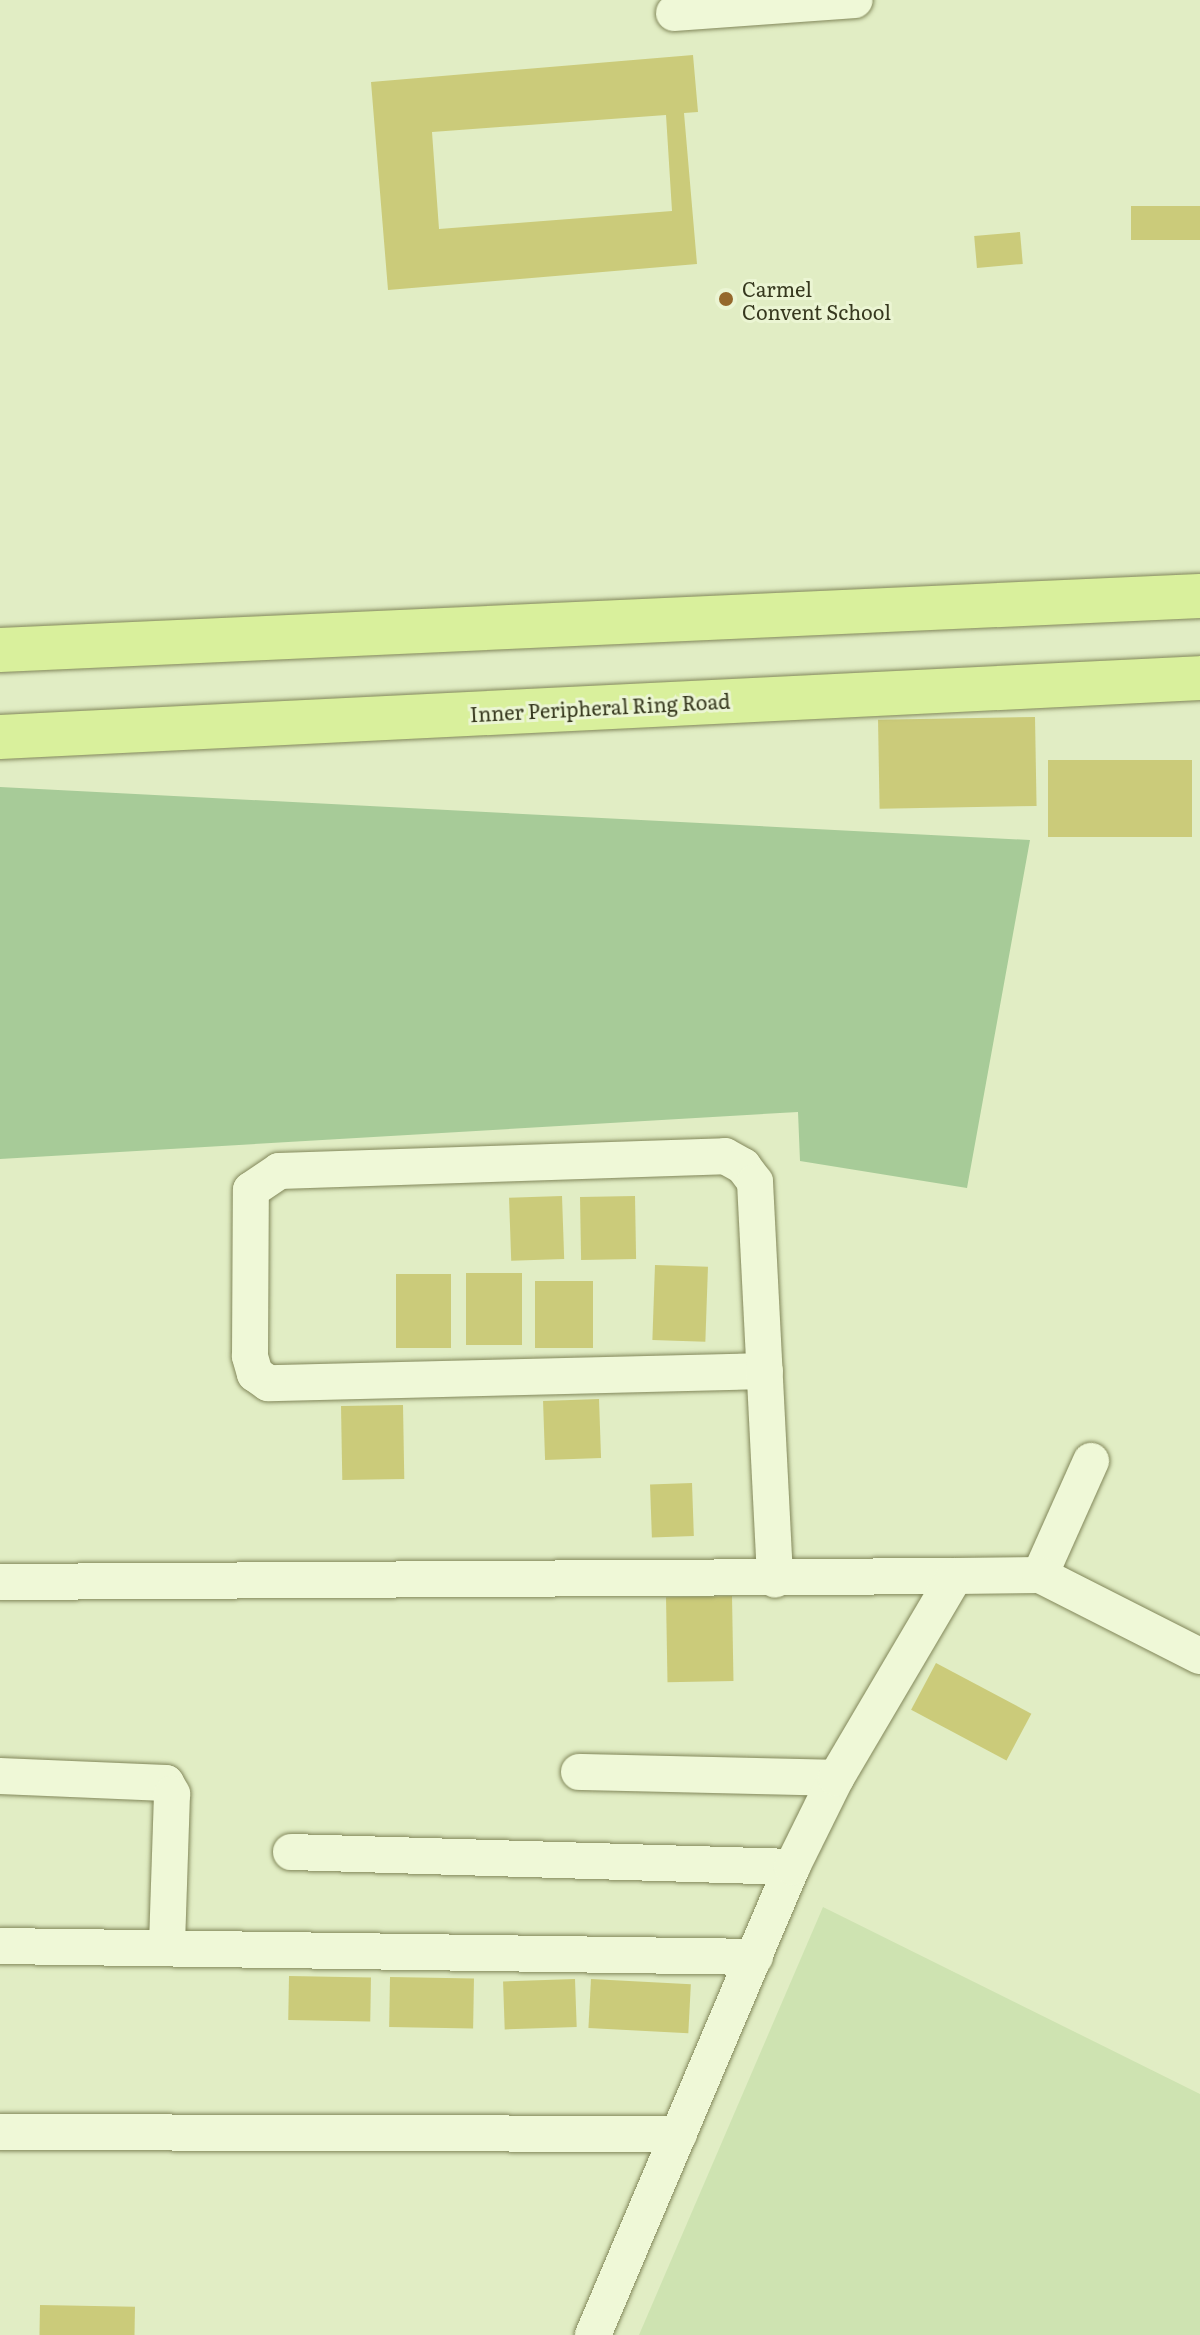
<!DOCTYPE html>
<style>
body{margin:0}
#map{position:relative;width:1200px;height:2335px;overflow:hidden;background:#e1edc4;font-family:Literata,serif}
div>[style]{position:absolute}
[style*='--x']{left:calc(var(--x)*1px);top:calc(var(--y)*1px);width:calc(var(--w)*1px);rotate:calc(var(--a)*1deg)}
.farmland>*{inset:0;background:#cee3b1}
.green>*{inset:0;background:#a7cb98}
.building>*{inset:0;background:#cbcb7a;transform-origin:0 0}
.roads{filter:drop-shadow(0 0 2px #82875a) drop-shadow(0 0 2px #82875a)}
.minor>*{height:36px;margin:-18px;padding:0 18px;transform-origin:18px;border-radius:18px;background:#eff8d7}
.major>*{height:44px;margin:-22px;padding:0 22px;transform-origin:22px;border-radius:22px;background:#d9f09c}
.dots>*{width:22px;height:22px;translate:-50% -50%;box-sizing:border-box;border:4px solid #ebf5d3;border-radius:50%}
span{translate:-50% -50%;white-space:nowrap;text-align:center;line-height:1.15;-webkit-text-stroke:6px #ebf5d3;paint-order:stroke}
.poi-label{font-size:20px;color:#36381e}
.left{translate:0 -50%;text-align:left}
.street-label{font-size:20px;color:#36381e}
</style>
<div id="map">
<div class="farmland">
<div style="clip-path:polygon(823px 1907px,1200px 2094px,1200px 2335px,639px 2335px)"></div>
</div>
<div class="green">
<div style="clip-path:polygon(0 787px,1030px 840px,967px 1188px,800px 1161px,798px 1112px,0 1159px)"></div>
</div>
<div class="building">
<div style="clip-path:polygon(evenodd,693px 55px,698px 112px,684px 113px,697px 264px,388px 290px,371px 82px,693px 55px,666px 115px,672px 211px,439px 229px,432px 132px,666px 115px)"></div>
<div style="left:1200px;top:206px;width:34px;height:69px;rotate:90deg"></div>
<div style="left:1020px;top:232px;width:32px;height:46px;rotate:85deg"></div>
<div style="left:1035px;top:717px;width:89px;height:157px;rotate:89deg"></div>
<div style="left:1048px;top:760px;width:144px;height:77px"></div>
<div style="left:562px;top:1196px;width:63px;height:53px;rotate:88deg"></div>
<div style="left:635px;top:1196px;width:63px;height:55px;rotate:89deg"></div>
<div style="left:655px;top:1265px;width:53px;height:75px;rotate:2deg"></div>
<div style="left:466px;top:1273px;width:56px;height:72px"></div>
<div style="left:396px;top:1274px;width:55px;height:74px"></div>
<div style="left:593px;top:1281px;width:67px;height:58px;rotate:90deg"></div>
<div style="left:599px;top:1399px;width:59px;height:56px;rotate:88deg"></div>
<div style="left:403px;top:1405px;width:74px;height:62px;rotate:89deg"></div>
<div style="left:692px;top:1483px;width:53px;height:42px;rotate:88deg"></div>
<div style="left:732px;top:1596px;width:85px;height:66px;rotate:89deg"></div>
<div style="left:936px;top:1663px;width:108px;height:53px;rotate:28deg"></div>
<div style="left:289px;top:1976px;width:82px;height:44px;rotate:1deg"></div>
<div style="left:390px;top:1977px;width:84px;height:50px;rotate:1deg"></div>
<div style="left:575px;top:1979px;width:48px;height:72px;rotate:88deg"></div>
<div style="left:591px;top:1979px;width:100px;height:49px;rotate:3deg"></div>
<div style="left:40px;top:2305px;width:95px;height:30px;rotate:1deg"></div>
</div>
<div class="roads">
<div class="minor">
<div style="--x:674;--y:13;--w:181;--a:-4.1"></div>
<div style="--x:765;--y:1371;--w:497;--a:178.6"></div>
<div style="--x:268;--y:1383;--w:16;--a:-145"></div>
<div style="--x:255;--y:1374;--w:19;--a:-106"></div>
<div style="--x:250;--y:1356;--w:166;--a:-89.7"></div>
<div style="--x:251;--y:1190;--w:34;--a:-34"></div>
<div style="--x:279;--y:1171;--w:446;--a:-1.9"></div>
<div style="--x:725;--y:1156;--w:21;--a:29"></div>
<div style="--x:743;--y:1166;--w:20;--a:53"></div>
<div style="--x:755;--y:1182;--w:398;--a:87.1"></div>
<div style="--x:1040;--y:1575;--w:125;--a:-65.9"></div>
<div style="--x:0;--y:1582;--w:955;--a:-0.36"></div>
<div style="--x:579;--y:1772;--w:257;--a:1.3"></div>
<div style="--x:0;--y:1776;--w:166;--a:2.4"></div>
<div style="--x:166;--y:1783;--w:13;--a:61"></div>
<div style="--x:172;--y:1794;--w:154;--a:91.9"></div>
<div style="--x:291;--y:1852;--w:501;--a:1.71"></div>
<div style="--x:0;--y:1946;--w:755;--a:0.83"></div>
<div style="--x:0;--y:2132;--w:679;--a:0.17"></div>
<div style="--x:593;--y:2335;--w:509;--a:-66.96"></div>
<div style="--x:792;--y:1867;--w:99;--a:-63.7"></div>
<div style="--x:836;--y:1778;--w:234;--a:-59.5"></div>
<div style="--x:955;--y:1576;--w:85;--a:-0.7"></div>
<div style="--x:1040;--y:1575;--w:179;--a:26.9"></div>
</div>
<div class="major">
<div style="--x:0;--y:650;--w:1201;--a:-2.58"></div>
<div style="--x:0;--y:737;--w:1201;--a:-2.81"></div>
</div>
</div>
<div class="dots">
<div style="left:726px;top:299px;background:#95682c"></div>
</div>
<div class="poi-label">
<span class="left" style="left:742px;top:300px">Carmel<br>Convent School</span>
</div>
<div class="street-label">
<span style="left:600px;top:707px;rotate:-3deg">Inner Peripheral Ring Road</span>
</div>
</div>
